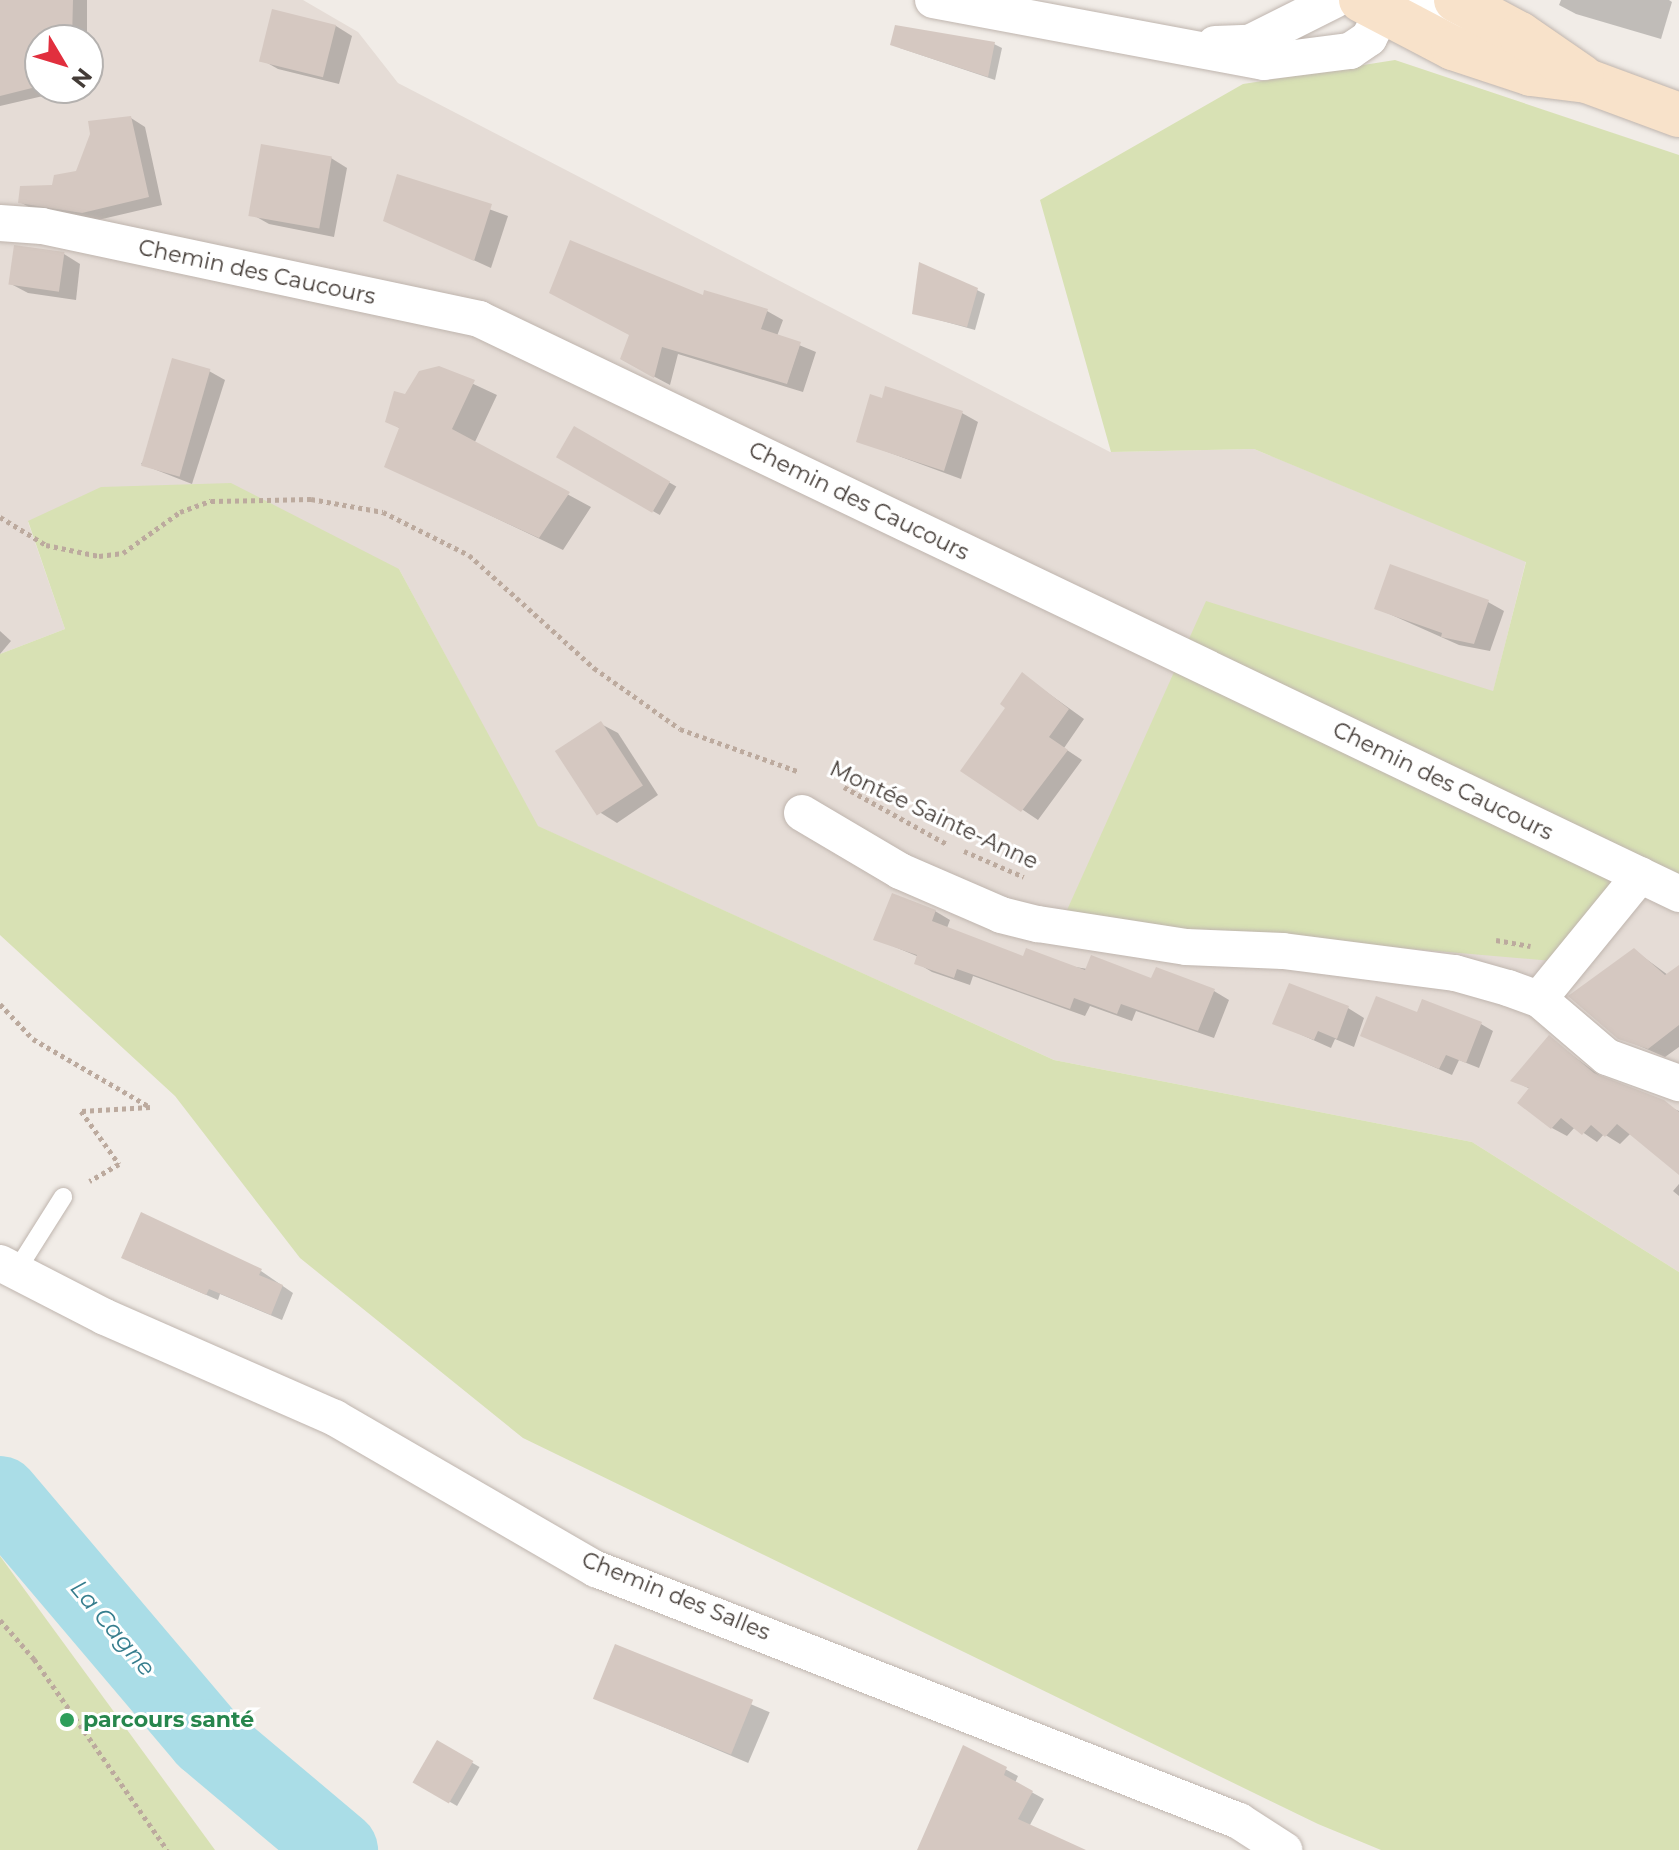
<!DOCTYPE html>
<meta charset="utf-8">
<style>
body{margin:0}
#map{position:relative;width:1679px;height:1850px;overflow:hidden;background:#f1ece7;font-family:Montserrat,sans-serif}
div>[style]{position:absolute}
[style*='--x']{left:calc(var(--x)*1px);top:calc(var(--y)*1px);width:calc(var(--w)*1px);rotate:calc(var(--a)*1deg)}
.residential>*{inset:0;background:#e5dcd6}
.green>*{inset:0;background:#d8e1b4}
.shadow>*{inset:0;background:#0003;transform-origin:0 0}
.river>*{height:78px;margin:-39px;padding:0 39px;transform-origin:39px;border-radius:39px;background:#aadde7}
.building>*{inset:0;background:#d5c8c1;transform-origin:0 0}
.path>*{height:5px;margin-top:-2.5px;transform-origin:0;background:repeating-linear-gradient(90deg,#bcaa9e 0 4px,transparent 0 8px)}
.roads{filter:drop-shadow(0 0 2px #bfb5ae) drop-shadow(0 0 2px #bfb5ae)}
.lane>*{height:18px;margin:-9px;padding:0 9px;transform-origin:9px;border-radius:9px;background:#fff}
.street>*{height:36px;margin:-18px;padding:0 18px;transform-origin:18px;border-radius:18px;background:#fff}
.secondary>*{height:44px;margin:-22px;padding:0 22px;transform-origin:22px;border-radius:22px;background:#f8e2ca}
.dots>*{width:22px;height:22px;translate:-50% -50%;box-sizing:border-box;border:4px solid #fff;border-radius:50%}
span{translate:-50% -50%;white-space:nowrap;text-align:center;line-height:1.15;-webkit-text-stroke:6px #fff;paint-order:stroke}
.street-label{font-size:22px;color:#443c37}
.leisure-label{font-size:22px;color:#27864d;font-weight:700}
.left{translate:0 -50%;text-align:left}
.water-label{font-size:24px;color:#367d8d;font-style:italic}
.north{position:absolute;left:24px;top:24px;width:80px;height:80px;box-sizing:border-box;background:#fff;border:2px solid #b4b1af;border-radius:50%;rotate:128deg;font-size:22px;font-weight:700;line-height:32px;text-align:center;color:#443c37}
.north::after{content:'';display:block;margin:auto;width:28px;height:36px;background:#e12f3e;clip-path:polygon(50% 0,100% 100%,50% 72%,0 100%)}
</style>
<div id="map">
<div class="residential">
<div style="clip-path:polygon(evenodd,0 0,303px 0,358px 32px,398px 83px,1110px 452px,1254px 449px,1526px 561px,1493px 692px,1206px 602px,1658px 880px,1679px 887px,1679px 1272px,1472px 1142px,1054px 1060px,537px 826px,399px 569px,28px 522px,65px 629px,0 654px,0 0,40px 40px,88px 40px,88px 88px,40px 88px,40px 40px)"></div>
</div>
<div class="green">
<div style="clip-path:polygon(1395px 60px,1679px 155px,1679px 887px,1658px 880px,1576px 963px,1063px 919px,1206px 601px,1493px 691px,1526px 562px,1254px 449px,1111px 452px,1040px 200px,1243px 84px)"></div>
<div style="clip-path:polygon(231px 483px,399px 569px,538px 826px,1054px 1060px,1472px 1142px,1679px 1272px,1679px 1850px,1381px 1850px,1318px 1824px,523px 1438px,300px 1258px,175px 1096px,0 935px,0 654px,65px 629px,28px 521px,101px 487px)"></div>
<div style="clip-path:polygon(0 1556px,215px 1850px,0 1850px)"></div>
</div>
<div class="shadow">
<div style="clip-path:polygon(0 0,87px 0,87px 40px,40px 40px,40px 88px,87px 88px,87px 92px,56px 93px,0 106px)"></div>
<div style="clip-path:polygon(1561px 0,1669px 0,1672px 2px,1661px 39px,1576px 14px,1559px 5px)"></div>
<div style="clip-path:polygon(274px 11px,336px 26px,352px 36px,339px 84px,278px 69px,262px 60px)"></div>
<div style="clip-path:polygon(994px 44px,1002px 48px,995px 80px,900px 48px)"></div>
<div style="clip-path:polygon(131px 118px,145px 127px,162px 205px,98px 220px,34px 210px,20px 202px,77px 172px)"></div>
<div style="clip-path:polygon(331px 158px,347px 168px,334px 237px,269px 224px,253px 215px)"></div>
<div style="clip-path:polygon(398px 176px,508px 216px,491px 268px,385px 220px)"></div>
<div style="clip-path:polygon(64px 254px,80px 264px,76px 300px,28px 293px,11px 284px)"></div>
<div style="clip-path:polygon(977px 290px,985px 294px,975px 330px,914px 313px)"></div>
<div style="clip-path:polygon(704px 298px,767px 311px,783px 320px,777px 336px,816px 352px,803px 392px,678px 354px,670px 385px,638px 368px)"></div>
<div style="clip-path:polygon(439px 368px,497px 395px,474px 444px,591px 507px,563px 550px,391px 468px,401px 429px,387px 421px,405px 397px)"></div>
<div style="clip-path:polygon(209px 371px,225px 380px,192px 484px,141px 464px)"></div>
<div style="clip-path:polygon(962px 413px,978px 422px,961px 479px,858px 441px)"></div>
<div style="left:575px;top:428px;width:117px;height:33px;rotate:30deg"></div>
<div style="clip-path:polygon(1488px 602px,1504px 611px,1490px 651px,1459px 645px,1376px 608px)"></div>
<div style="clip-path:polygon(0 631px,11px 641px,0 654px)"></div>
<div style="clip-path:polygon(1023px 675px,1084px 719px,1064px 748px,1082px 760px,1038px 820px,963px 770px,1008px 708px)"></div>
<div style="clip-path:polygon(601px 724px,618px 733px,658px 795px,617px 823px,601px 813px)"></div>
<div style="clip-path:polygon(935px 911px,950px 920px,947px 928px,1024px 958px,1214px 991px,1229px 1000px,1214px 1038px,1136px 1011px,1132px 1021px,1090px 1006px,1085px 1016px,973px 976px,970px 985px,932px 972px,917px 963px,919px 957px,876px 939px)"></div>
<div style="clip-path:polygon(1634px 950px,1668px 975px,1679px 968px,1679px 1047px,1665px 1057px,1619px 1037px)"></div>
<div style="clip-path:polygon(1348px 1008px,1364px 1018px,1354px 1047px,1335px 1039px,1331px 1048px,1275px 1023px)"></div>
<div style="clip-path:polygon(1418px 1014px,1481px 1024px,1493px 1031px,1479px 1068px,1459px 1060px,1452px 1075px,1362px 1035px)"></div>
<div style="clip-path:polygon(1549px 1038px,1607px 1081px,1679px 1111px,1679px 1172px,1631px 1133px,1620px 1144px,1604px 1134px,1597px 1142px,1575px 1127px,1567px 1136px,1552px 1128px,1530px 1089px,1513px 1080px)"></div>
<div style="clip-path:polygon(1679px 1184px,1679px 1196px,1673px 1191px)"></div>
<div style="clip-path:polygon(135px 1264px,261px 1271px,293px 1293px,282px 1320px,220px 1294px,218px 1300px)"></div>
<div style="left:616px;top:1647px;width:167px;height:55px;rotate:23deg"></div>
<div style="left:438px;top:1743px;width:48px;height:45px;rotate:30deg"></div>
<div style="clip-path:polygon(964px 1747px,1018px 1776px,1015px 1783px,1044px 1799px,1018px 1847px,925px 1850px)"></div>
</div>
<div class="river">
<div style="--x:0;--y:1495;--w:319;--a:49.7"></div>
<div style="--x:206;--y:1738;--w:174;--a:40.1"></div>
</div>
<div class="building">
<div style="clip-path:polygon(0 0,73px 0,72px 40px,40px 40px,40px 86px,0 96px)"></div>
<div style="left:272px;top:9px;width:66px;height:54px;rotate:14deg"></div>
<div style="clip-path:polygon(895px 25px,995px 42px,988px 77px,890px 45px)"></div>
<div style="clip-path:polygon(131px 116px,149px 197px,82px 213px,18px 203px,20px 186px,52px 185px,54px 175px,76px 171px,90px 134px,88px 121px)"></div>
<div style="left:261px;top:144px;width:72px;height:73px;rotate:10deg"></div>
<div style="clip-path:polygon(397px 174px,492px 204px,474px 261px,383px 221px)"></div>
<div style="clip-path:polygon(570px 240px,703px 295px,704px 290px,768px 309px,761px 329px,801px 342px,787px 384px,662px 347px,654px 378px,620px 359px,629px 335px,549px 293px)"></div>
<div style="left:14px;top:245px;width:51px;height:40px;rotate:8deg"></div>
<div style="clip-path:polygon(919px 262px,978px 288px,967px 327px,912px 314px)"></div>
<div style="left:172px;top:358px;width:40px;height:112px;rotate:16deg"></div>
<div style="clip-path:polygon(439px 366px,475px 380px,452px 429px,570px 492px,539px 538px,384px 467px,399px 428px,385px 422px,394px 391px,405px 394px,419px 371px)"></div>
<div style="clip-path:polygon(885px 386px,963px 411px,944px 471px,856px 442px,870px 394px,882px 398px)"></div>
<div style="left:574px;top:426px;width:111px;height:36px;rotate:30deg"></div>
<div style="clip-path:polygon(1390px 564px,1489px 600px,1474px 644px,1441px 637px,1442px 633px,1374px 609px)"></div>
<div style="clip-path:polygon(1022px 672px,1069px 709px,1049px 737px,1068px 750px,1021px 812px,960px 771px,1005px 708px,1000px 704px)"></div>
<div style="left:601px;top:721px;width:77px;height:55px;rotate:57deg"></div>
<div style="clip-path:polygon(892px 893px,936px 910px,932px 921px,1023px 956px,1026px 948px,1085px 970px,1091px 955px,1151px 978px,1156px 967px,1215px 989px,1198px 1031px,1121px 1004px,1117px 1014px,1074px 998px,1070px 1009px,957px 969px,954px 978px,914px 964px,917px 955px,873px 940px)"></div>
<div style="clip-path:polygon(1634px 948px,1665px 975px,1679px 965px,1679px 1025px,1648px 1049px,1618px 1039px,1568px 996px)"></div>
<div style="clip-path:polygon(1289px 983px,1349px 1006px,1337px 1039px,1318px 1031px,1314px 1040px,1272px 1024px)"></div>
<div style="clip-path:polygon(1376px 996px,1417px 1012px,1422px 999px,1482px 1022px,1466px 1063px,1446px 1055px,1439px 1069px,1360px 1036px)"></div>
<div style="clip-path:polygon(1549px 1035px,1594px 1073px,1664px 1100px,1679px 1112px,1679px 1175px,1617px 1124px,1605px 1137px,1591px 1125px,1582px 1135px,1561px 1118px,1551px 1129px,1517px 1103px,1529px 1088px,1510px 1081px)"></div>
<div style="clip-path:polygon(141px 1212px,262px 1269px,259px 1275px,283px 1285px,271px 1315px,209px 1289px,206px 1295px,121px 1258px)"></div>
<div style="left:615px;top:1644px;width:149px;height:59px;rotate:22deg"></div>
<div style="left:437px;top:1740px;width:42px;height:49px;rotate:30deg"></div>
<div style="clip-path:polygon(963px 1745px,1007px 1767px,1004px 1775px,1033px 1791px,1018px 1819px,1086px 1850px,917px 1850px)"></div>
</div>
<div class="path">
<div style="--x:0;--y:517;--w:54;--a:31.3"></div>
<div style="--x:46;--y:545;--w:54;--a:11.7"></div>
<div style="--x:99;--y:556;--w:24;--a:-7"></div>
<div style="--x:123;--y:553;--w:70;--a:-35.7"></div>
<div style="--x:180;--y:512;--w:33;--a:-20"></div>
<div style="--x:211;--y:501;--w:100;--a:-1.1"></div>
<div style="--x:311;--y:499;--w:73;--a:10.2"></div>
<div style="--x:383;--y:512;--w:96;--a:26.6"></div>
<div style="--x:469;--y:555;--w:169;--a:42.1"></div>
<div style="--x:594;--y:668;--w:105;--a:35.3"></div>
<div style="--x:680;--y:729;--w:127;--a:19.7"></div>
<div style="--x:844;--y:787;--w:118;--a:29"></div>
<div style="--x:964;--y:851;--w:65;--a:23.4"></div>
<div style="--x:1496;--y:940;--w:35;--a:10"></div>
<div style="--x:0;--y:1004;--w:48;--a:46.7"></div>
<div style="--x:33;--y:1039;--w:135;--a:30.2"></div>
<div style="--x:150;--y:1107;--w:69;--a:176.7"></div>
<div style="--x:81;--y:1111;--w:65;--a:54.4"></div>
<div style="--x:119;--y:1164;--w:34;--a:150"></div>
<div style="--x:0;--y:1620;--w:52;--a:48.9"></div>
<div style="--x:34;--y:1659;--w:233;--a:55.1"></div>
</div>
<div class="roads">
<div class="lane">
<div style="--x:15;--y:1273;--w:90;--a:-57.7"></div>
</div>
<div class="street">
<div style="--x:933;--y:0;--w:337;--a:10.6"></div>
<div style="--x:1264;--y:62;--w:87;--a:-7.3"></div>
<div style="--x:1350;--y:51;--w:23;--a:-34"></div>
<div style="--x:1369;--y:38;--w:28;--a:-63"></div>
<div style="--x:1382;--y:13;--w:16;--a:-125"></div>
<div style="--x:1403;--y:0;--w:85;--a:19.9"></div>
<div style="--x:1215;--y:44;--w:34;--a:-2"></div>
<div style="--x:1249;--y:43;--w:96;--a:-26.6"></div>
<div style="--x:0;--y:223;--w:42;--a:4.1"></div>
<div style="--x:42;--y:226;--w:447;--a:12"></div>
<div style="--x:479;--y:319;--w:1331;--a:25.6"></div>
<div style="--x:802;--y:813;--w:114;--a:30.6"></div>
<div style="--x:900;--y:871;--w:110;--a:23.5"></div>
<div style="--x:1001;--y:915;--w:38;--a:14"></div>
<div style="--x:1038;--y:924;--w:150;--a:8.8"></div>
<div style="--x:1186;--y:947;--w:97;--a:2.4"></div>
<div style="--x:1283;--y:951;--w:173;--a:7.3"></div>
<div style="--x:1455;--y:973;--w:55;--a:15.8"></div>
<div style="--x:1508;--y:988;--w:33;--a:20"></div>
<div style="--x:1539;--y:999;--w:89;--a:40.5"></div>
<div style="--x:1607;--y:1057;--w:77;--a:19.9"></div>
<div style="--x:1539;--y:999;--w:160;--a:-50.8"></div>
<div style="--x:0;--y:1263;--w:118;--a:27.2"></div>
<div style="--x:105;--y:1317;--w:251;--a:23.7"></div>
<div style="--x:335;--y:1418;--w:302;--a:30.1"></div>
<div style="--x:596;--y:1569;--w:691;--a:21.4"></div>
<div style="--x:1239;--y:1821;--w:54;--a:32.8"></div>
</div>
<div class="secondary">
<div style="--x:1361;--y:0;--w:104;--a:27.6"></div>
<div style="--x:1453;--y:48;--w:82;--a:18.4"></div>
<div style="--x:1531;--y:74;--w:56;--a:7.1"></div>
<div style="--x:1587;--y:81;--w:98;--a:20.3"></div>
<div style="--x:1456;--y:0;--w:72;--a:28"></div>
<div style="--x:1520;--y:34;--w:75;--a:34.7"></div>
</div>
</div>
<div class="dots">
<div style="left:67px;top:1720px;background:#2e9e5b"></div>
</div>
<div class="street-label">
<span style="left:257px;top:272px;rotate:12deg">Chemin des Caucours</span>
<span style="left:859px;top:501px;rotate:26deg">Chemin des Caucours</span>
<span style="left:1443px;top:781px;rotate:26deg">Chemin des Caucours</span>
<span style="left:934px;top:815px;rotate:25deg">Montée Sainte-Anne</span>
<span style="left:676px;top:1596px;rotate:22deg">Chemin des Salles</span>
</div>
<div class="leisure-label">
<span class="left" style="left:83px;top:1720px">parcours santé</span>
</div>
<div class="water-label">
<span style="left:113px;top:1628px;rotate:50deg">La Cagne</span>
</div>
<div class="north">N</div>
</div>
